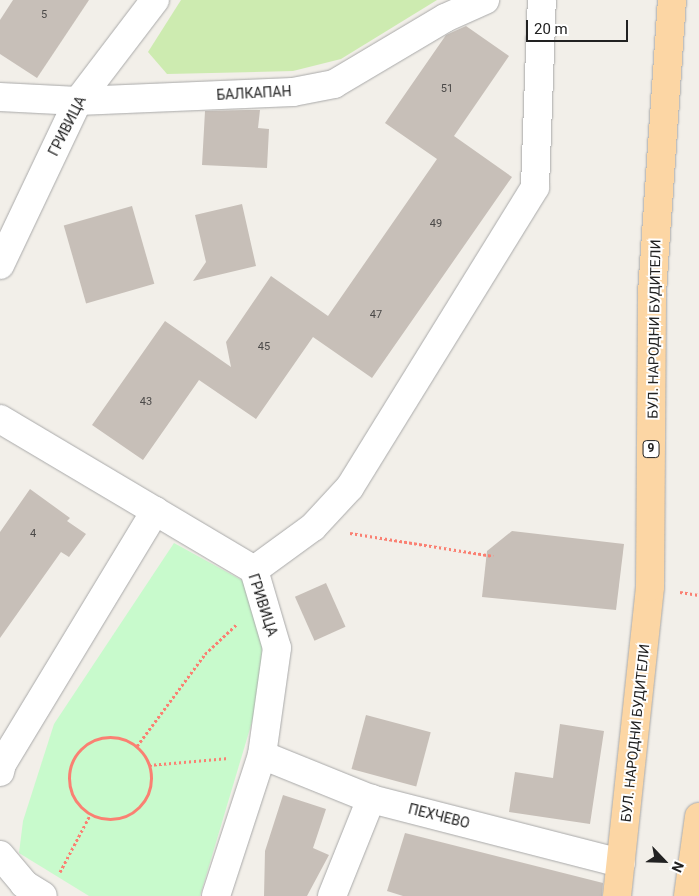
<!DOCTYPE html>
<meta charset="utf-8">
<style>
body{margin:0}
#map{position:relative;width:699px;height:896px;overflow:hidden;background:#f2efe9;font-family:Roboto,sans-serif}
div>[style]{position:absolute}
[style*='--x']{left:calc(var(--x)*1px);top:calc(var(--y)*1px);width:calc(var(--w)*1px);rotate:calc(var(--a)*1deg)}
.grass>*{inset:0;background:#cdebb0}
.park>*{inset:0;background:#c8facc}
.building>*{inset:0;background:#c7bfb8;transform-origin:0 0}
.path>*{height:3px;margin-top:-1.5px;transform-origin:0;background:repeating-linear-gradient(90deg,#fa8072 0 2.5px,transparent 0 5px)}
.path>.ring{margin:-1.5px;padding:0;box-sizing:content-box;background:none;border:3px solid #fa8072;border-radius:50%}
.roads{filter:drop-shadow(0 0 1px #a9a9a9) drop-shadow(0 0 1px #a9a9a9)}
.minor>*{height:28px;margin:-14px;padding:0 14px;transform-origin:14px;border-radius:14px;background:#fff}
.major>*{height:28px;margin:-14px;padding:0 14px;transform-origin:14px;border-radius:14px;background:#fcd6a4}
span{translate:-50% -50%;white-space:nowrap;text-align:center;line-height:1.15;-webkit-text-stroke:4px #fff;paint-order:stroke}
.number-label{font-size:11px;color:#4b4948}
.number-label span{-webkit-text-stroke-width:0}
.shield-label span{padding:1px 4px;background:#fff;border:1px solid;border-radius:4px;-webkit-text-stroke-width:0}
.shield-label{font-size:12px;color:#222;font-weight:700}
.street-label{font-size:14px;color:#222}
.north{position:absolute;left:639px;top:836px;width:50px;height:50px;-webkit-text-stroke:4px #fff;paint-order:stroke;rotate:114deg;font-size:14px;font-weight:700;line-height:20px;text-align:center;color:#222}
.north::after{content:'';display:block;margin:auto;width:18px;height:22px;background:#222;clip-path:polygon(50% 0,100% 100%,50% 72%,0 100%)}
.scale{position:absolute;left:526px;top:20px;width:102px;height:22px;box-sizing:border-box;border:2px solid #222;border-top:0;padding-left:6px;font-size:15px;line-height:18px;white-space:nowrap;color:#222;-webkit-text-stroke:4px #fff;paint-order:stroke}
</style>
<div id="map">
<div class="grass">
<div style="clip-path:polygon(181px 0,437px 0,341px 59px,293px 71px,167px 74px,148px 52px)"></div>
</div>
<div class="park">
<div style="clip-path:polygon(174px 543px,245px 582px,262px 647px,260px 695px,200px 896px,89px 896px,19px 853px,23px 821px,54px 724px)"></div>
</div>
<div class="building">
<div style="clip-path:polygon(13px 0,89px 0,37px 78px,0 54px,0 20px)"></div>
<div style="clip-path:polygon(466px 26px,509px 56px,454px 136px,512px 177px,372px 378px,313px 337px,256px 419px,199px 380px,143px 460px,92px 425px,165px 321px,231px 367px,226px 342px,271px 276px,328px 316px,437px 159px,385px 123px,446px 35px)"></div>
<div style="clip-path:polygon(246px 110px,260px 110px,258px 128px,269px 129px,267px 168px,202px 165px,205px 111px)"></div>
<div style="clip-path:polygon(242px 204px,256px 266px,193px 281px,206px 262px,195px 215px)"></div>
<div style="left:132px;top:206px;width:81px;height:71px;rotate:74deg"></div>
<div style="clip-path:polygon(30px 489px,70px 518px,67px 521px,86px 534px,69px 557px,61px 552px,0 638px,0 532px)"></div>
<div style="clip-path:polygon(512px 531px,624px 544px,616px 610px,482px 597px,487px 551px)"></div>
<div style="left:326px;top:583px;width:48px;height:34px;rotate:66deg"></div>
<div style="left:366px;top:715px;width:67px;height:56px;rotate:15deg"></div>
<div style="clip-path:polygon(560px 724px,604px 731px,590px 824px,509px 812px,515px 772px,553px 778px)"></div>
<div style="clip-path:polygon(283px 795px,326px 809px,313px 848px,329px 855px,307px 896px,264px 896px,265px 851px)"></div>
<div style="clip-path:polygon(405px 833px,603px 883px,602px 896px,403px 896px,387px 891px)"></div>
</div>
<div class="path">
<div style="--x:350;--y:533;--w:145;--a:9.1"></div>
<div style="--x:680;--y:592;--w:19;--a:9"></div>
<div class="ring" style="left:69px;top:737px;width:79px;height:79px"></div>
<div style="--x:137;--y:746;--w:114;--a:-53.5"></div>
<div style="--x:205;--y:654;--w:44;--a:-43.2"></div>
<div style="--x:149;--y:765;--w:80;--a:-5"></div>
<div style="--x:60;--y:872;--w:64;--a:-62.2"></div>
</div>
<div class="roads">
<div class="minor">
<div style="--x:0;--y:97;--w:78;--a:2.9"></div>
<div style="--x:78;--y:101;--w:215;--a:-2.4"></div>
<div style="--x:293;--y:92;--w:42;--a:-11"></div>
<div style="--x:334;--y:84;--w:129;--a:-30.7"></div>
<div style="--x:445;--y:18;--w:44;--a:-24.2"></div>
<div style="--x:0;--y:265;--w:182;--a:-64.6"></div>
<div style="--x:78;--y:101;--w:127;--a:-52.7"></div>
<div style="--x:0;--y:419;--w:295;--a:30.7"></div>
<div style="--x:254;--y:570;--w:81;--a:73.6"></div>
<div style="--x:277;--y:648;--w:108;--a:98"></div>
<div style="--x:262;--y:755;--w:148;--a:108.1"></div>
<div style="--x:254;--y:570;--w:73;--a:-36.1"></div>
<div style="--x:313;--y:527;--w:54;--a:-47.2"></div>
<div style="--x:350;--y:487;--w:352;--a:-58.3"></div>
<div style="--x:535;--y:187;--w:187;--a:-87.9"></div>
<div style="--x:262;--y:755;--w:118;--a:22"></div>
<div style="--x:371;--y:799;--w:258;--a:14.4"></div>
<div style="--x:0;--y:772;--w:8;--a:-76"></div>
<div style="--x:2;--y:764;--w:296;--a:-58.8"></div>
<div style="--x:0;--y:855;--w:38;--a:50"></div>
<div style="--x:24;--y:884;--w:22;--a:32"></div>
<div style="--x:332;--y:896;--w:105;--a:-68.1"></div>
</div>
<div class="major">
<div style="--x:617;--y:896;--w:311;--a:-83.9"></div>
<div style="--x:650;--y:587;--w:294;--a:-89.6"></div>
<div style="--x:652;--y:293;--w:294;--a:-86.1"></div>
<div style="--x:688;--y:896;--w:80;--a:-82.1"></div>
</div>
</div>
<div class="number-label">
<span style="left:44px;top:15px">5</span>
<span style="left:447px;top:89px">51</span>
<span style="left:436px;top:224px">49</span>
<span style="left:376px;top:315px">47</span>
<span style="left:264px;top:347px">45</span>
<span style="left:146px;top:402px">43</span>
<span style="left:33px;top:534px">4</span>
</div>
<div class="shield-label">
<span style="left:651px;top:449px">9</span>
</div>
<div class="street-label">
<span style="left:254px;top:93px;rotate:-3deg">БАЛКАПАН</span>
<span style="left:67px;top:126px;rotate:-63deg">ГРИВИЦА</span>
<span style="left:654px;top:329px;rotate:-89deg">БУЛ. НАРОДНИ БУДИТЕЛИ</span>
<span style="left:263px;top:605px;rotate:72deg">ГРИВИЦА</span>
<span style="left:635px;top:733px;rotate:-84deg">БУЛ. НАРОДНИ БУДИТЕЛИ</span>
<span style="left:439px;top:816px;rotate:14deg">ПЕХЧЕВО</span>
</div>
<div class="north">N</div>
<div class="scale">20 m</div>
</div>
